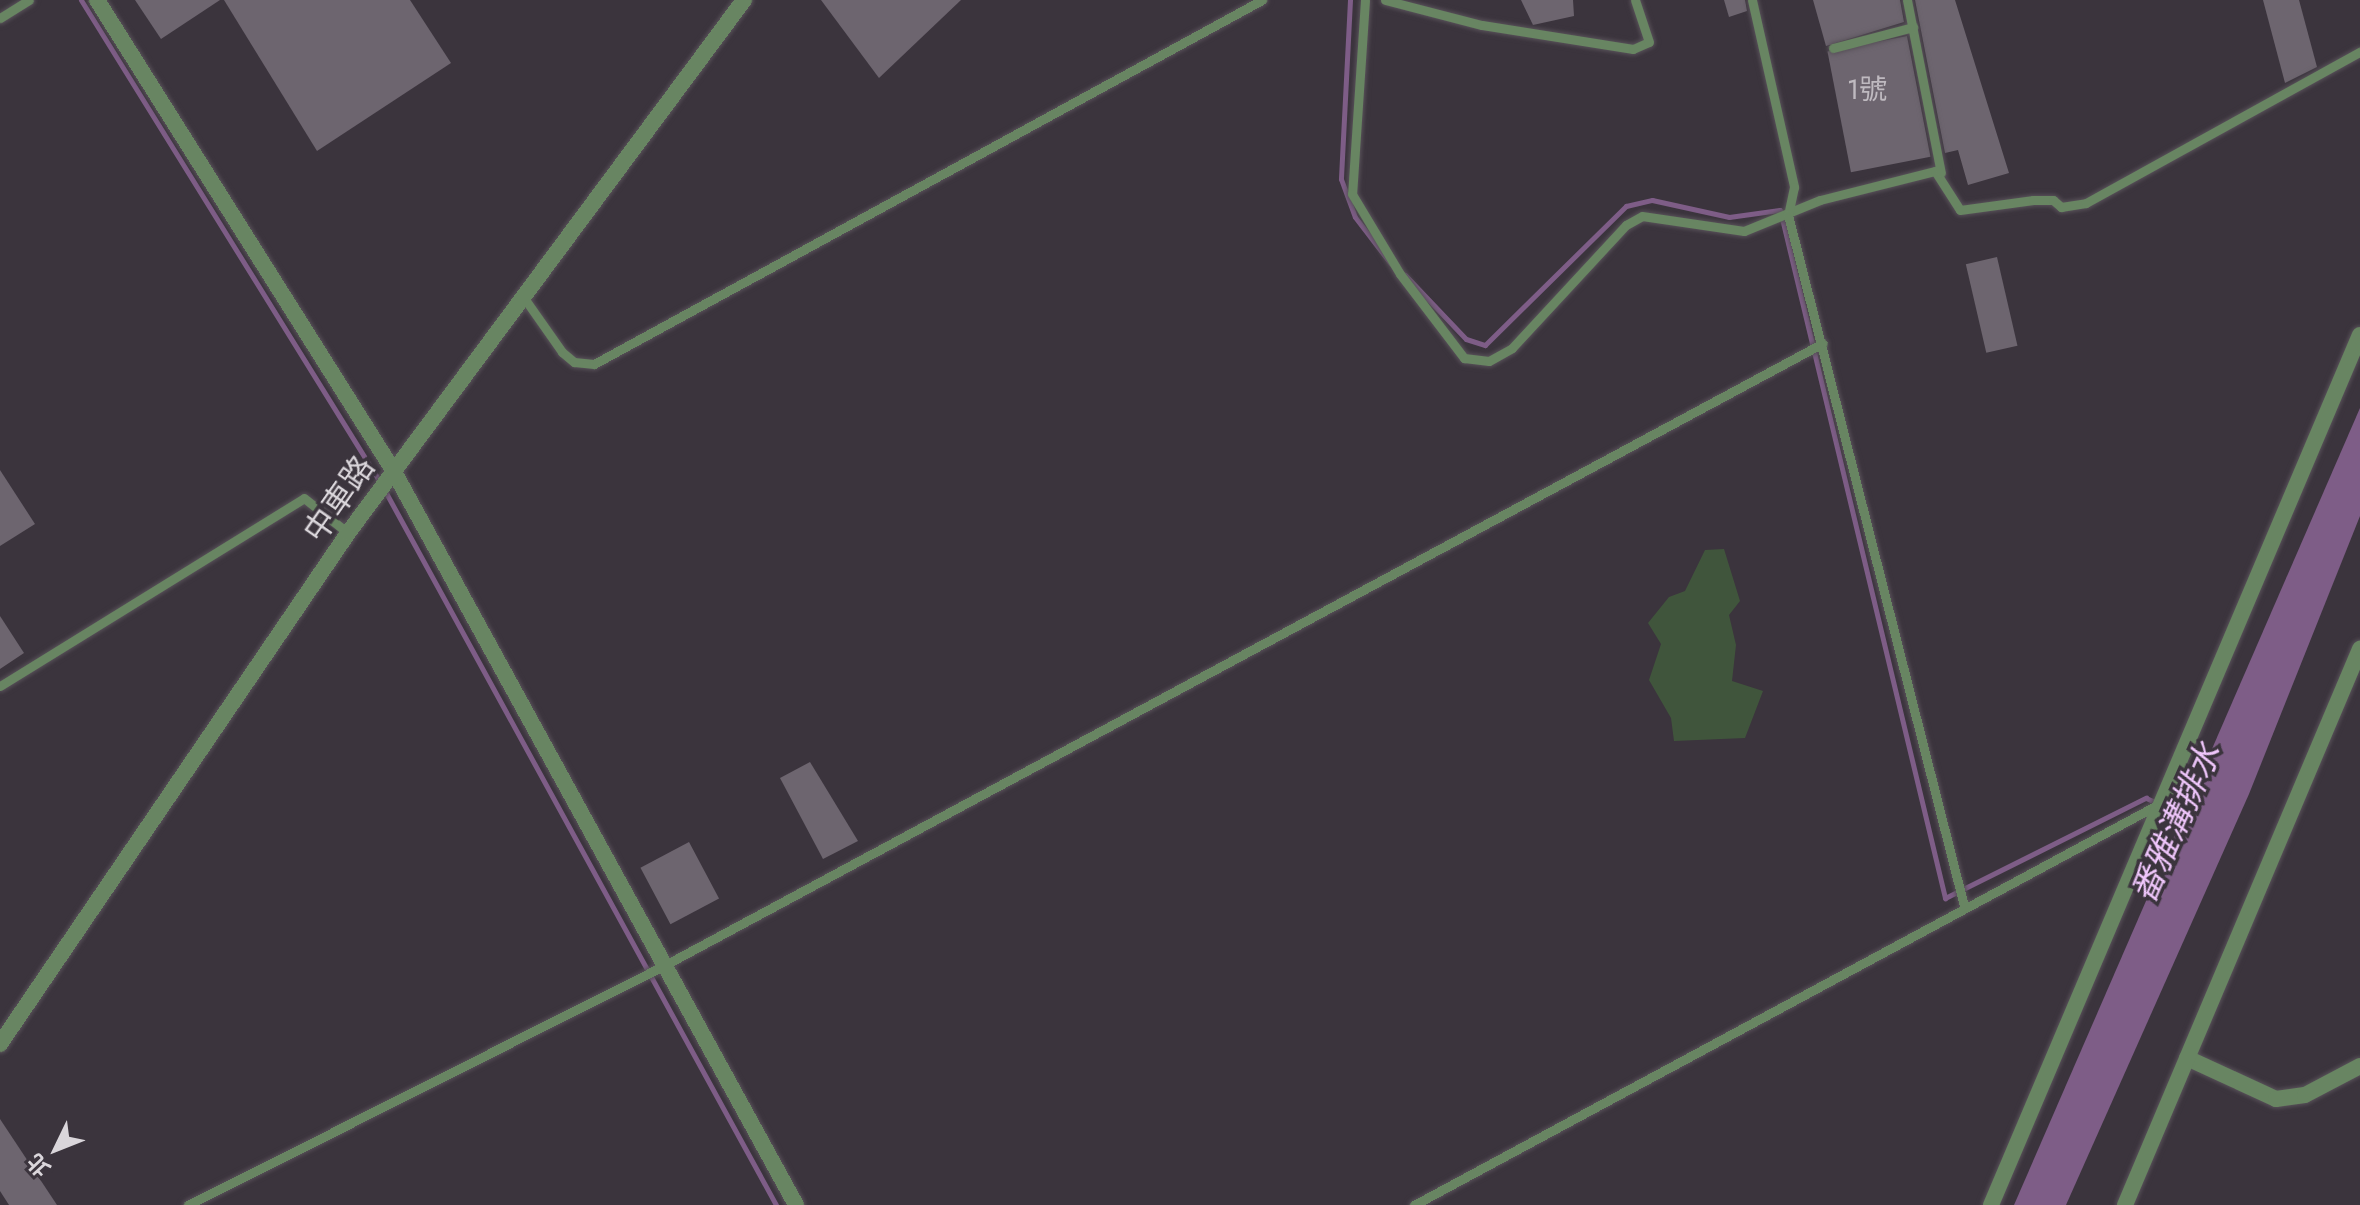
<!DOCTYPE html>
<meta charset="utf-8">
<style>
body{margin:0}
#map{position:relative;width:2360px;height:1205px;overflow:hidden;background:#3b343d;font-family:Jost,"Noto Sans TC",sans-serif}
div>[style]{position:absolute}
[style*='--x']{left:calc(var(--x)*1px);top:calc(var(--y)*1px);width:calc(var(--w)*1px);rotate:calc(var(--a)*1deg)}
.green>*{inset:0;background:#40553c}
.water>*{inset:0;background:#7e5d87}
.stream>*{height:5px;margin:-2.5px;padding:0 2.5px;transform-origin:2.5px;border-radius:2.5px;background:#7e5d87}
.building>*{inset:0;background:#6d656f;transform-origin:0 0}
.roads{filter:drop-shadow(0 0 2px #585159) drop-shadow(0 0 2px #585159)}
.service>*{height:9px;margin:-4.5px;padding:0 4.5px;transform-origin:4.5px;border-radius:4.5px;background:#688562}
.minor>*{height:16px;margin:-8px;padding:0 8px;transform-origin:8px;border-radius:8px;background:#688562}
.tertiary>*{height:16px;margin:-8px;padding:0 8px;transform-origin:8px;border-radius:8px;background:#688562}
span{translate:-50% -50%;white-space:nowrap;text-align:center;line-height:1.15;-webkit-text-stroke:7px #3b343d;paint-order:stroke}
.number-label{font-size:28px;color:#bfbac0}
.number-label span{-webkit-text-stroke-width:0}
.street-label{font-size:32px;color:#dad6db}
.water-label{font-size:34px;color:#efc6fb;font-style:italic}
.north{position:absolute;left:16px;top:1109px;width:80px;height:80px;-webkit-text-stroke:6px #3b343d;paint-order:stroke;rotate:227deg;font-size:22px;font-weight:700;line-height:32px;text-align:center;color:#dad6db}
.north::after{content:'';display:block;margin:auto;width:28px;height:36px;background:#dad6db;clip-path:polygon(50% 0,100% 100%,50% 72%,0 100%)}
</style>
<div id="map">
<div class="green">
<div style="clip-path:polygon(1724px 549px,1740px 601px,1729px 615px,1736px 645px,1732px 681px,1763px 691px,1745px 738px,1674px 741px,1671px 718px,1649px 680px,1661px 644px,1648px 623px,1669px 597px,1685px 591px,1705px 550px)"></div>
</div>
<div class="water">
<div style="clip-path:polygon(2360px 408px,2360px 516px,2249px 794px,2066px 1205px,2014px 1205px)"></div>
</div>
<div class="stream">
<div style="--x:81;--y:0;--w:567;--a:58.19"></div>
<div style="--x:1350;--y:0;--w:179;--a:92.9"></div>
<div style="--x:1341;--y:179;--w:40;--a:69.8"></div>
<div style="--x:1355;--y:217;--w:59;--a:52.5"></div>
<div style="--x:1405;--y:275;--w:88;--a:46.4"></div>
<div style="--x:1466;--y:339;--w:20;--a:18"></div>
<div style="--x:1485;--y:345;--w:198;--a:-44.6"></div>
<div style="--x:1626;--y:206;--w:27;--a:-13"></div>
<div style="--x:1652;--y:200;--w:79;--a:12.4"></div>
<div style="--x:1729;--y:217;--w:51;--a:-7.8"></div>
<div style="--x:1780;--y:210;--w:708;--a:76.51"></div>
<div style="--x:1945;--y:898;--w:225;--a:-26.5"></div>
<div style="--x:2146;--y:798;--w:46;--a:24.3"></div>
<div style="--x:385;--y:491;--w:814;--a:61.29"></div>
</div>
<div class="building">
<div style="clip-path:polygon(135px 0,220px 0,161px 39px)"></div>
<div style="clip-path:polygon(224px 0,410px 0,451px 63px,317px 151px)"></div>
<div style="clip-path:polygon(821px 0,961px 0,879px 78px)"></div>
<div style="clip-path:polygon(1521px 0,1573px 0,1574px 16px,1533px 25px)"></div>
<div style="clip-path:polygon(1724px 0,1745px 0,1747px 11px,1729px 17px)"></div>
<div style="clip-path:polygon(1813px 0,1900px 0,1904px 22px,1826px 46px)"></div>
<div style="clip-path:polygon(1915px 0,1955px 0,2009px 173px,1968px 185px,1958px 150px,1945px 153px)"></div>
<div style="clip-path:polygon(2263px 0,2299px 0,2317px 67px,2285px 83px)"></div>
<div style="left:1907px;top:36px;width:123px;height:81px;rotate:79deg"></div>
<div style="left:1997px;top:257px;width:91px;height:32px;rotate:77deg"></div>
<div style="clip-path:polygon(0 470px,35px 524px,0 546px)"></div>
<div style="clip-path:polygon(0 616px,24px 653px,0 669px)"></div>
<div style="clip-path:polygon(810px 762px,858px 841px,823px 859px,780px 778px)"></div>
<div style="left:689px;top:842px;width:64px;height:55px;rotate:62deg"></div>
<div style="clip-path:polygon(0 1119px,57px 1205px,9px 1205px,0 1191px)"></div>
</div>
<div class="roads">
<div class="service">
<div style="--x:1365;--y:0;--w:194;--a:93.8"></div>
<div style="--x:1352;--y:194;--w:93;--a:59"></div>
<div style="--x:1400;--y:274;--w:106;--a:52.7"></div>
<div style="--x:1464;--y:358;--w:25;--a:7"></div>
<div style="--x:1489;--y:361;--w:26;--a:-29"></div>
<div style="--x:1512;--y:348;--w:168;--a:-47.2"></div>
<div style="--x:1626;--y:225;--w:18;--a:-29"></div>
<div style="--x:1642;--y:216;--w:103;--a:8.4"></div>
<div style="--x:1744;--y:231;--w:82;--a:-22.2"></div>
<div style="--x:1820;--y:200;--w:119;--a:-14.2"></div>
<div style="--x:1935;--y:171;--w:46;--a:57.3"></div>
<div style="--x:1960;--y:210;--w:74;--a:-7.8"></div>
<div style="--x:2033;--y:200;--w:20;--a:0"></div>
<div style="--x:2053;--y:200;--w:11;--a:41"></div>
<div style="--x:2061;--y:207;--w:25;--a:-9"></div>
<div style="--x:2086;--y:203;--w:313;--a:-28.9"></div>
<div style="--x:1385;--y:0;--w:100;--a:14.5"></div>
<div style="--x:1482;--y:25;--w:153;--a:9"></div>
<div style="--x:1633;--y:49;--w:17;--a:-24"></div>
<div style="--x:1649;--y:42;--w:44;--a:-108.4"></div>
<div style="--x:1752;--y:0;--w:192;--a:77.3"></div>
<div style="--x:1794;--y:187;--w:29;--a:102"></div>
<div style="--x:1788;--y:215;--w:713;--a:75.71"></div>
<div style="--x:1907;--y:0;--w:176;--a:78.9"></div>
<div style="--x:0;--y:18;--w:34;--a:-32"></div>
<div style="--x:1833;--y:48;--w:83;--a:-14.7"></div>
<div style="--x:522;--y:295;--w:70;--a:54.9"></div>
<div style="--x:562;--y:352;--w:16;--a:40"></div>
<div style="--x:574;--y:362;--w:20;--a:6"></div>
<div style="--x:594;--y:364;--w:761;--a:-28.59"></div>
<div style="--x:0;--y:686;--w:357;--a:-31.7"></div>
<div style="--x:304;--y:498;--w:56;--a:38.5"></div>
<div style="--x:188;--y:1205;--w:534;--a:-26.71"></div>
<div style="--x:665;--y:965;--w:1314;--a:-28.24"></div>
<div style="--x:1414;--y:1205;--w:848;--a:-28.29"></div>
</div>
<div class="minor">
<div style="--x:97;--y:0;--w:555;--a:57.8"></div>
<div style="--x:393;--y:470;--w:838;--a:61.26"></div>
<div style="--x:2187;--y:1058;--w:98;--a:24.7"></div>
<div style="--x:2276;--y:1099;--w:29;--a:-8"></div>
<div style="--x:2305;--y:1095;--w:62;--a:-27.8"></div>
<div style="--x:1991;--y:1205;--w:945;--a:-67.02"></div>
<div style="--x:2125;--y:1205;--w:604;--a:-67.09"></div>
</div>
<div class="tertiary">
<div style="--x:0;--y:1044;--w:618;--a:-55.74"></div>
<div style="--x:348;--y:533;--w:664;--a:-53.39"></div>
</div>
</div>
<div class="number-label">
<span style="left:1867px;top:90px">1號</span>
</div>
<div class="street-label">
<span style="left:339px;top:499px;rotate:-55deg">中車路</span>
</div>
<div class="water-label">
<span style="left:2176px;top:823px;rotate:-66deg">番雅溝排水</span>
</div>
<div class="north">北</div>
</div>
